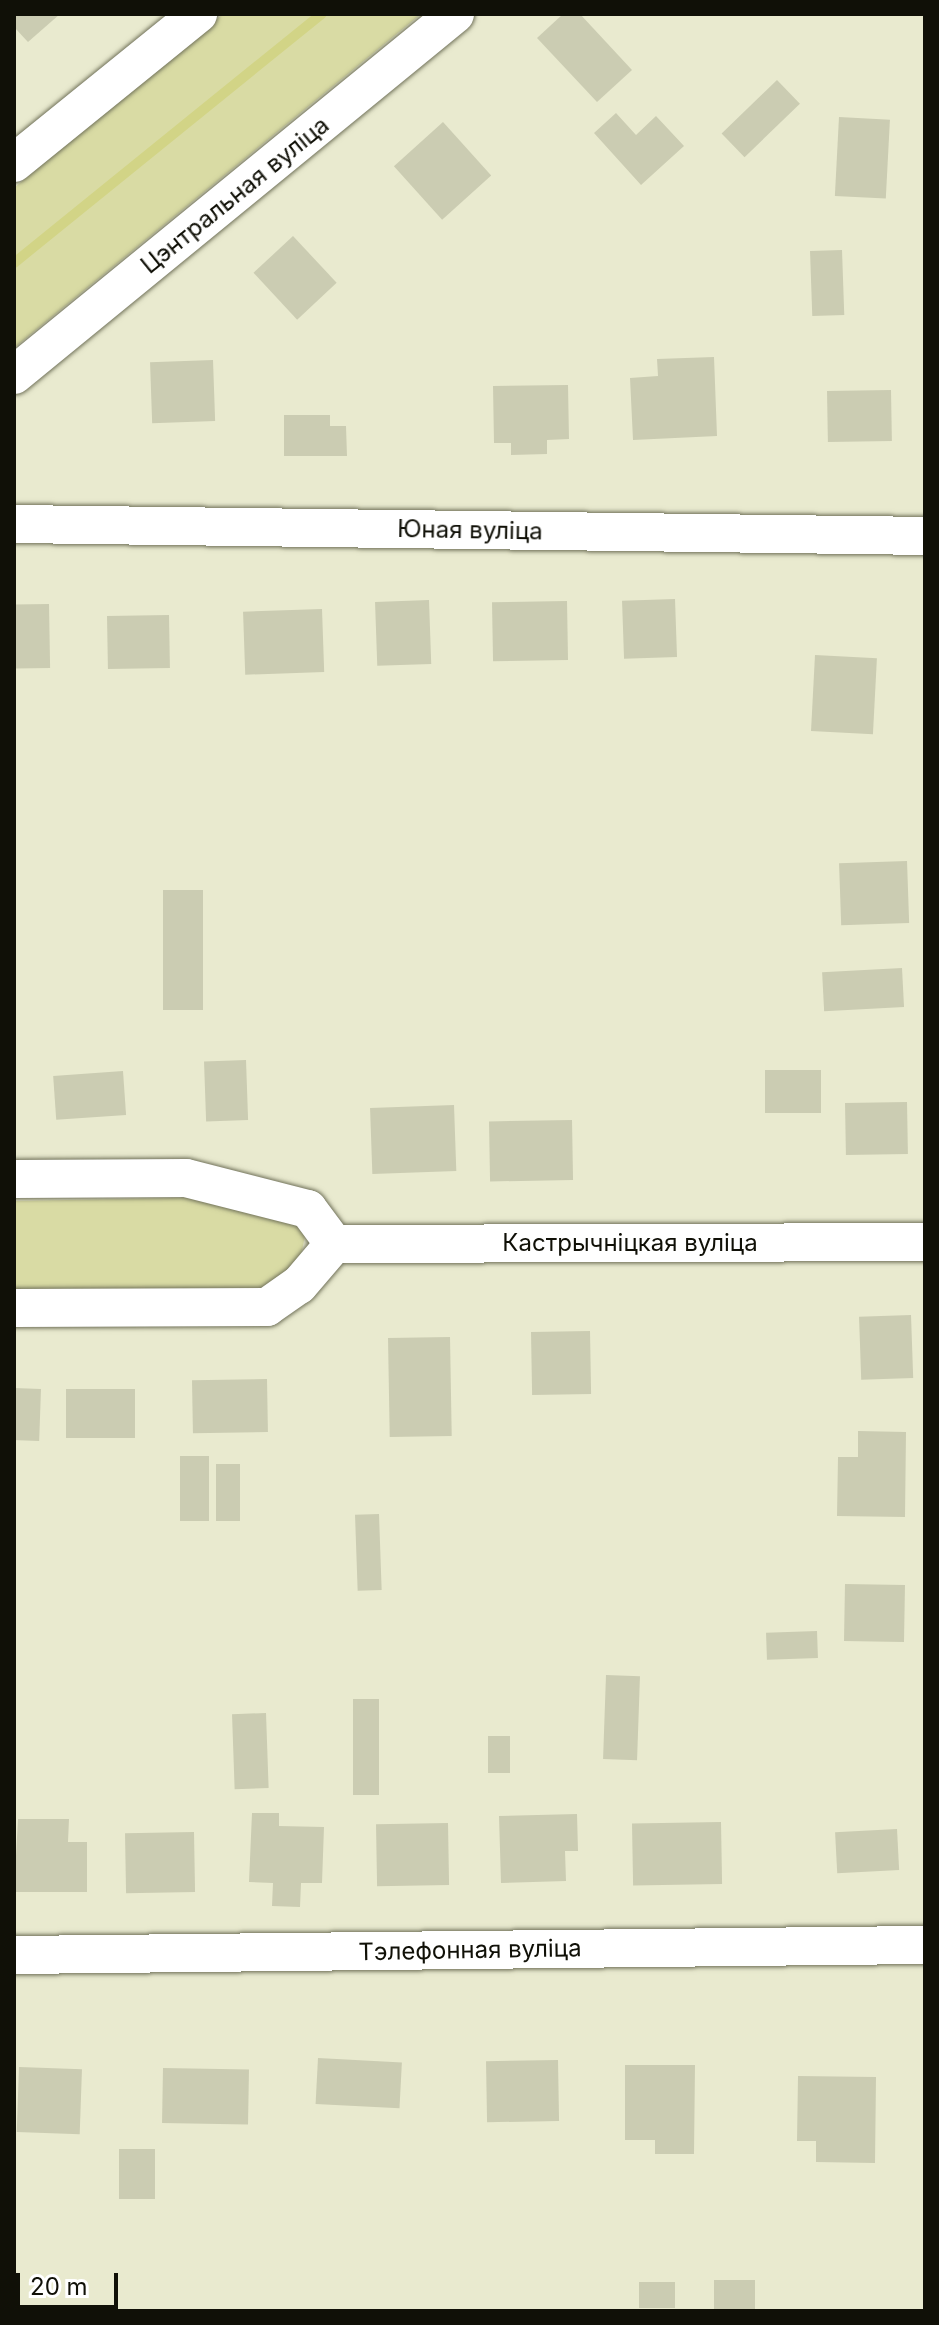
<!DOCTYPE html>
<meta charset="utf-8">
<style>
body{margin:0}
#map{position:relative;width:939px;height:2325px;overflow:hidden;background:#e9eacf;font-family:Inter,sans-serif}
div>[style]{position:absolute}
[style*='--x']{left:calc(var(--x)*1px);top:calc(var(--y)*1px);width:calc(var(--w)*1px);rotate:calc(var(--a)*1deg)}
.green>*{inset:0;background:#d9dba4}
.stream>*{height:10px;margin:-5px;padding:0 5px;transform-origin:5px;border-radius:5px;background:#d2d486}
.building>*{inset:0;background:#cbccb2;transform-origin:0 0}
.roads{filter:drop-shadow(0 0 2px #71725a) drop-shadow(0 0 2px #71725a)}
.street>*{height:38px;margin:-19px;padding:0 19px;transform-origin:19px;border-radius:19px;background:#fff}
span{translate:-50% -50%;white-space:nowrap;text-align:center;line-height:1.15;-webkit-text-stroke:6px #fff;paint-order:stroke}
.street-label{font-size:24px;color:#101007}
.frame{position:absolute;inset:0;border:16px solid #101007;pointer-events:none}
.scale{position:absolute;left:16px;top:2273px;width:102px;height:36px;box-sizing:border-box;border:4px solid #101007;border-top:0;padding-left:10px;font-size:24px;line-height:28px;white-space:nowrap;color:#101007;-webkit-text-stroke:6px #fff;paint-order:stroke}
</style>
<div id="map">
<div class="green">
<div style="clip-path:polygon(223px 14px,421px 14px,14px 348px,14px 188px)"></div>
<div style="clip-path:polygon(225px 1197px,284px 1215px,306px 1231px,300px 1260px,263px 1289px,14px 1291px,14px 1201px)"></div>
</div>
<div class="stream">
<div style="--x:14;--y:263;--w:396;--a:-39"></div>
</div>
<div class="building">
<div style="clip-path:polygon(14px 14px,60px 14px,28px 42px,14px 27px)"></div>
<div style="clip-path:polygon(563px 14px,580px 14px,632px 70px,597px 102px,537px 38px)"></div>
<div style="left:777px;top:80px;width:33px;height:77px;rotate:46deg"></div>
<div style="clip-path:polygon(616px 113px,636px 135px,656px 116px,684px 146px,641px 185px,594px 133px)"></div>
<div style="left:839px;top:117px;width:51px;height:79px;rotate:3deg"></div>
<div style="left:443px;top:122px;width:72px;height:66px;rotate:48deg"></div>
<div style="left:293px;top:236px;width:64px;height:54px;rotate:47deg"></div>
<div style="left:842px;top:250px;width:65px;height:32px;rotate:88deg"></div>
<div style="clip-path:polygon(714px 357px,717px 436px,633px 440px,630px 378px,658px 376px,657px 359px)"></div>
<div style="left:213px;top:360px;width:61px;height:63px;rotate:88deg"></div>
<div style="clip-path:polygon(568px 385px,569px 439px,547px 440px,547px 454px,511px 455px,511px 443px,494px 443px,493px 386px)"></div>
<div style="left:891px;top:390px;width:51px;height:64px;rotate:89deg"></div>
<div style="clip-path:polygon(284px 415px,330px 415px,330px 426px,346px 426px,347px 456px,284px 456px)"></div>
<div style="left:675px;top:599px;width:58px;height:53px;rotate:88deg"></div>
<div style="left:429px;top:600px;width:64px;height:54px;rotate:88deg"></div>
<div style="left:567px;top:601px;width:59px;height:75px;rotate:89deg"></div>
<div style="left:49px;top:604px;width:64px;height:35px;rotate:89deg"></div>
<div style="left:322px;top:609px;width:63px;height:79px;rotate:88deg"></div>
<div style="left:169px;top:615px;width:53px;height:62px;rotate:89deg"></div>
<div style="left:815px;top:655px;width:62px;height:76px;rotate:3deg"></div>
<div style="left:907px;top:861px;width:62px;height:68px;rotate:88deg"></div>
<div style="left:163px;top:890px;width:40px;height:120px"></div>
<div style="left:902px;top:968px;width:39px;height:80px;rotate:87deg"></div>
<div style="left:246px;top:1060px;width:60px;height:42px;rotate:88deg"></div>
<div style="left:821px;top:1070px;width:43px;height:56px;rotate:90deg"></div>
<div style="left:123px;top:1071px;width:44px;height:70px;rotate:86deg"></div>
<div style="left:907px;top:1102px;width:52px;height:62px;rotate:89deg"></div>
<div style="left:454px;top:1105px;width:66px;height:84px;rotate:88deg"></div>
<div style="left:572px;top:1120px;width:60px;height:83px;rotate:89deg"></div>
<div style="left:911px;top:1315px;width:63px;height:52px;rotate:88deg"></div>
<div style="left:590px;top:1331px;width:63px;height:59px;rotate:89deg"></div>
<div style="left:450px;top:1337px;width:99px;height:62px;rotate:89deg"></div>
<div style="left:267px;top:1379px;width:53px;height:75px;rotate:89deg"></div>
<div style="left:14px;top:1388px;width:27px;height:52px;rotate:2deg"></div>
<div style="left:66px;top:1389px;width:69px;height:49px"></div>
<div style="clip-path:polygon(858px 1431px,906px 1432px,905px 1517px,837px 1516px,838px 1457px,858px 1457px)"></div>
<div style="left:209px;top:1456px;width:65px;height:29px;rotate:90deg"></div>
<div style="left:216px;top:1464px;width:24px;height:57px"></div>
<div style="left:379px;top:1514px;width:76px;height:24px;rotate:88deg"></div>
<div style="left:845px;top:1584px;width:60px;height:57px;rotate:1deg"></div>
<div style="left:817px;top:1631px;width:27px;height:51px;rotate:88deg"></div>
<div style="left:606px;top:1675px;width:34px;height:84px;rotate:2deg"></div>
<div style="left:353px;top:1699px;width:26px;height:96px"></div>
<div style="left:266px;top:1713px;width:75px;height:34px;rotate:88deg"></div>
<div style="left:488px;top:1736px;width:22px;height:37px"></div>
<div style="clip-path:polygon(252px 1813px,279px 1813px,279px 1826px,324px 1827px,322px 1883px,301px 1883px,300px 1907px,272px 1906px,273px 1883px,249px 1882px)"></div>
<div style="clip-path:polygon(577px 1814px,578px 1851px,565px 1851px,566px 1881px,501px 1883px,499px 1816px)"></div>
<div style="clip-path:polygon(18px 1819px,69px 1819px,68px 1842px,87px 1842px,87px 1892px,14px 1892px)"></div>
<div style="left:721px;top:1822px;width:62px;height:89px;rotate:89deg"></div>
<div style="left:448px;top:1823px;width:62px;height:72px;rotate:89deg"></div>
<div style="left:897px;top:1829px;width:41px;height:62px;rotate:87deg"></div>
<div style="left:194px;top:1832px;width:60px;height:69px;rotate:89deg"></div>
<div style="left:318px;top:2058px;width:84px;height:46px;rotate:3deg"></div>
<div style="left:558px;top:2060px;width:61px;height:72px;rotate:89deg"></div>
<div style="clip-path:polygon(625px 2065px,695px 2065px,694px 2154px,655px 2154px,655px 2140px,625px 2140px)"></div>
<div style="left:19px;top:2067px;width:63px;height:65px;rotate:2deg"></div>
<div style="left:163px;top:2068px;width:86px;height:55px;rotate:1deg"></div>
<div style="clip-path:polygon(798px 2076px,876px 2077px,875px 2163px,816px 2162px,816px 2141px,797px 2141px)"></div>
<div style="left:119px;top:2149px;width:36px;height:50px"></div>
<div style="left:714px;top:2280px;width:41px;height:31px"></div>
<div style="left:639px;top:2282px;width:36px;height:26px"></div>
</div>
<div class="roads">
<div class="street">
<div style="--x:14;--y:163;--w:237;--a:-39"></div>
<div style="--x:14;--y:375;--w:570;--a:-39.3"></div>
<div style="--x:14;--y:524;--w:911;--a:0.75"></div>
<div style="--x:14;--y:1179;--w:172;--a:-0.3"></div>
<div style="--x:186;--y:1178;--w:126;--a:14.3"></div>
<div style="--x:308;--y:1209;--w:44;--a:53.4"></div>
<div style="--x:14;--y:1308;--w:253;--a:-0.2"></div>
<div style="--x:267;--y:1307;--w:39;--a:-35"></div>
<div style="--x:299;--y:1285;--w:54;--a:-49.5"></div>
<div style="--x:334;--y:1244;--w:591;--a:-0.19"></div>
<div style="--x:14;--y:1955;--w:911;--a:-0.63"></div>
</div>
</div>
<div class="street-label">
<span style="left:235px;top:195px;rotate:-39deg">Цэнтральная вуліца</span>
<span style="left:470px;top:530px;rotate:1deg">Юная вуліца</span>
<span style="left:630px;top:1243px">Кастрычніцкая вуліца</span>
<span style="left:470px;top:1950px;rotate:-1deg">Тэлефонная вуліца</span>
</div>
<div class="frame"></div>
<div class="scale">20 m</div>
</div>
